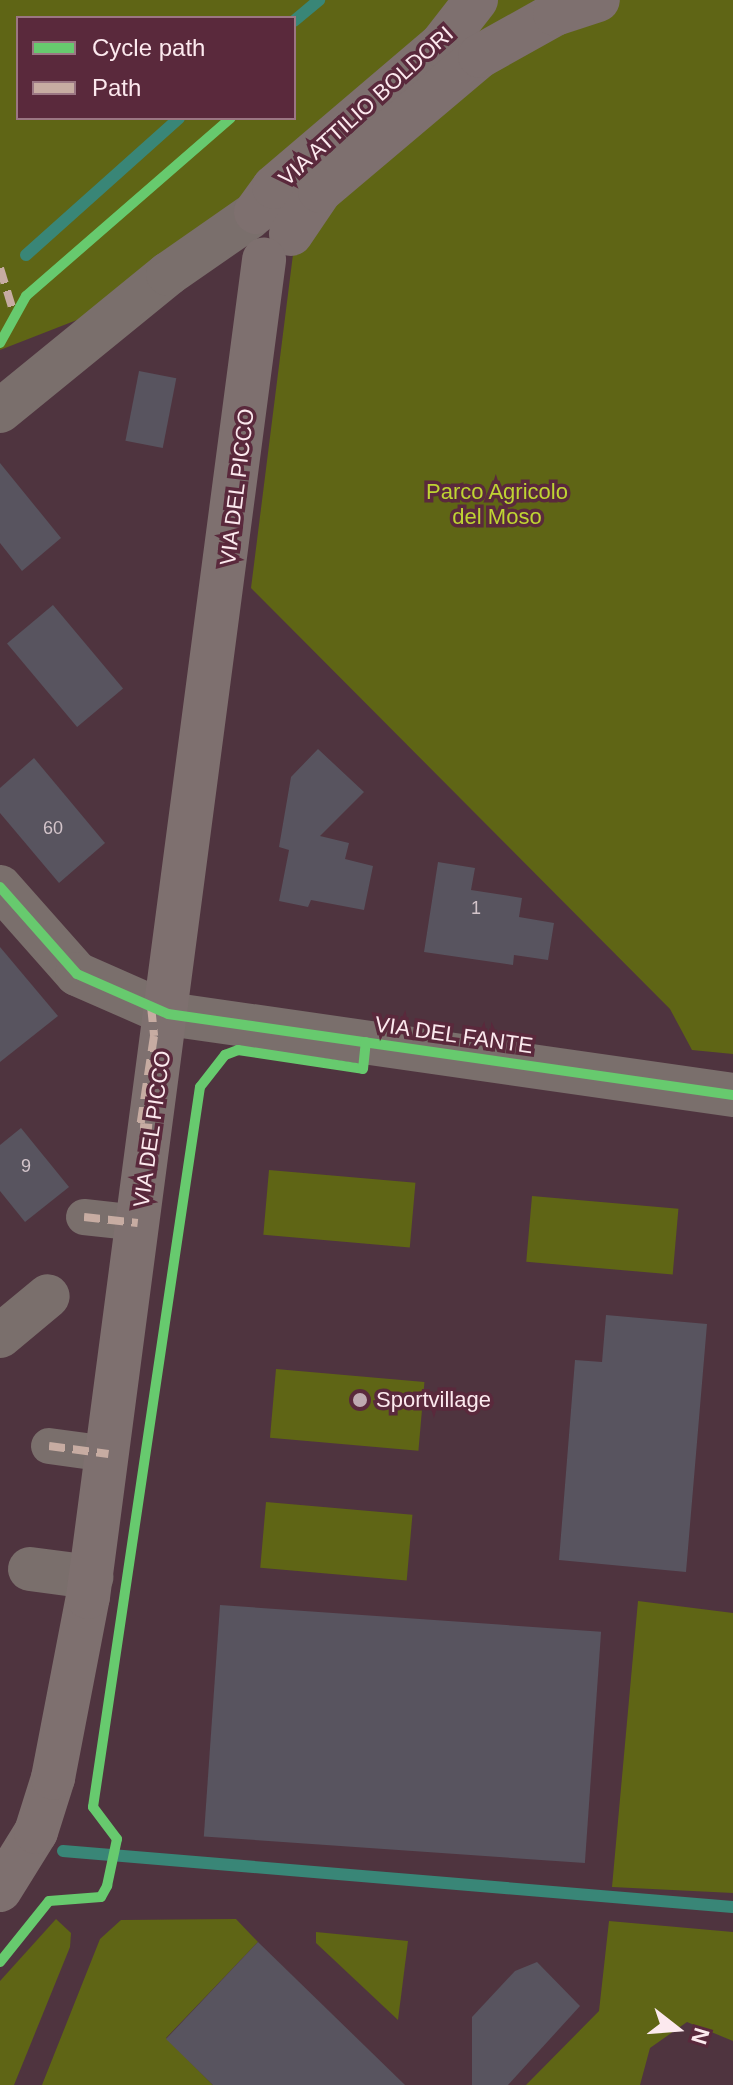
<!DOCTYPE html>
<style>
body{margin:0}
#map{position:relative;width:733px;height:2085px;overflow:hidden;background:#4f343f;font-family:Arial,sans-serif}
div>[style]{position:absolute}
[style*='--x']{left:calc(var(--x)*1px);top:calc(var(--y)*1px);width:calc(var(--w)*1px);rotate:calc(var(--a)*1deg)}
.green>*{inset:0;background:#5f6515;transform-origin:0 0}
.stream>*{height:12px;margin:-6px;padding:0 6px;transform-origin:6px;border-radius:6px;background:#398677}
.building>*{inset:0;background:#58545f;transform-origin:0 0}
.pedestrian>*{height:36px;margin:-18px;padding:0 18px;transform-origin:18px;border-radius:18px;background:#7a6f6c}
.minor>*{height:44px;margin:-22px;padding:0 22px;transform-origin:22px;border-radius:22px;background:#7a6f6c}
.secondary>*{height:44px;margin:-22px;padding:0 22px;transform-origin:22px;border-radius:22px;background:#7e706f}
.quiet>*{height:8px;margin-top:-4px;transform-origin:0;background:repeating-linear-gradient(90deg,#c7aca2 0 16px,transparent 0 24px)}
.cycleway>*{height:10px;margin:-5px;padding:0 5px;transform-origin:5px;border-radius:5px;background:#67ca6e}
.dots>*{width:22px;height:22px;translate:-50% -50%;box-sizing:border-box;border:4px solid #5a293c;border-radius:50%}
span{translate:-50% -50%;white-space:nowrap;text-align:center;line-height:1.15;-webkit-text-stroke:7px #5a293c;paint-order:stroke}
.number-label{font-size:18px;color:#d3c4ca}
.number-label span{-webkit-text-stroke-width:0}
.street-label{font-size:22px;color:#fce9ee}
.park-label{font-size:22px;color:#bfd433}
.poi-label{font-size:22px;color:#fce9ee}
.left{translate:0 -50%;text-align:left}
.legend{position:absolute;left:16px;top:16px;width:280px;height:104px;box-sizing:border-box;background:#5a293c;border:2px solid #9b7683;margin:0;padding:10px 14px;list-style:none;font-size:24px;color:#fce9ee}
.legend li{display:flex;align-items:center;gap:16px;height:40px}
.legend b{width:40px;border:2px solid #9b7683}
.north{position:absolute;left:637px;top:1989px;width:80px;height:80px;-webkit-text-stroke:6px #5a293c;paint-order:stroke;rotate:107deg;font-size:22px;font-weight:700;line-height:32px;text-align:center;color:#fce9ee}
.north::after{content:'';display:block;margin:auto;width:28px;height:36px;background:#fce9ee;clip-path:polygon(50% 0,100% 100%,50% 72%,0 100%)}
</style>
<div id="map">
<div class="green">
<div style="clip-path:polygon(evenodd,0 0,733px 0,733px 1054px,692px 1050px,670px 1009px,251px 588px,306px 151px,82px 318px,0 350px,0 0,18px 18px,294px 18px,294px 118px,18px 118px,18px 18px)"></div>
<div style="left:269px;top:1170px;width:147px;height:65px;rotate:5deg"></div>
<div style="left:532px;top:1196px;width:147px;height:66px;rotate:5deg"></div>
<div style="left:276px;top:1369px;width:149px;height:69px;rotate:5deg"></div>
<div style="left:266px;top:1502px;width:147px;height:66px;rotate:5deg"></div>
<div style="clip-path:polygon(638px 1601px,733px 1613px,733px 1893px,612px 1887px)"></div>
<div style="clip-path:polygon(56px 1919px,71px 1933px,70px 1947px,14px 2085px,0 2085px,0 1981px)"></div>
<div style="clip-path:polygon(236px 1919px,258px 1942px,166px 2038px,213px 2085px,42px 2085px,100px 1939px,121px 1920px)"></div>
<div style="clip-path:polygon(609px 1921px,733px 1932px,733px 2041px,687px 2022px,650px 2048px,640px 2085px,526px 2085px,599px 2011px)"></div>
<div style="clip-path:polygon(316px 1932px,408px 1941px,398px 2020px,316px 1943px)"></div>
</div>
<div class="stream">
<div style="--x:294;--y:21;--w:33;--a:-40"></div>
<div style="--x:26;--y:255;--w:205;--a:-41.8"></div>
<div style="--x:63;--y:1851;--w:672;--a:4.78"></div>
</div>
<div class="building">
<div style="left:139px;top:371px;width:38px;height:71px;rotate:11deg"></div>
<div style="clip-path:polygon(0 463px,61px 538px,22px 571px,0 543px)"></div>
<div style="left:53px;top:605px;width:109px;height:60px;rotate:50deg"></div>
<div style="clip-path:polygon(318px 749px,364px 792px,320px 836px,349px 843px,345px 859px,373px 866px,364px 910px,311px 900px,308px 907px,279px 901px,289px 850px,279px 847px,291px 777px)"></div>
<div style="clip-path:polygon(34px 758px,105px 843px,59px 883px,0 813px,0 788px)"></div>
<div style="clip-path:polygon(438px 862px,475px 868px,471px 890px,522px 898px,519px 917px,554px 923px,548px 960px,514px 955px,513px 965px,424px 952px)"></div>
<div style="clip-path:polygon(0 947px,58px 1016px,0 1062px)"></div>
<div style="clip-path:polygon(21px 1128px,69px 1187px,25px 1222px,0 1191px,0 1145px)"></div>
<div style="clip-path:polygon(606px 1315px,707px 1324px,686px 1572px,559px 1560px,575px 1360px,602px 1362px)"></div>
<div style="left:220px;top:1605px;width:382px;height:232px;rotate:4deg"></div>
<div style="clip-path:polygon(258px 1942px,405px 2085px,213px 2085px,166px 2039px)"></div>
<div style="clip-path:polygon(537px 1962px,580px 2006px,508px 2085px,472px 2085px,472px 2017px,515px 1971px)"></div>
</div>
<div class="pedestrian">
<div style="--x:84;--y:1217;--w:54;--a:6.3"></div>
<div style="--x:49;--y:1446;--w:60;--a:7.7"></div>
</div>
<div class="minor">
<div style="--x:0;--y:411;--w:217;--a:-39.2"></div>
<div style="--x:168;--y:274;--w:100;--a:-34.8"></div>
<div style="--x:0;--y:887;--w:116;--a:48.5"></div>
<div style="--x:77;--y:974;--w:99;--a:23.7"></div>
<div style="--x:168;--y:1014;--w:571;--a:8.16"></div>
<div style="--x:0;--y:1336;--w:62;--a:-39.8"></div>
<div style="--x:30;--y:1569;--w:62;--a:7.5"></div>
</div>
<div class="secondary">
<div style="--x:256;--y:212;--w:31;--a:-54"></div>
<div style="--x:274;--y:187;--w:219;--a:-40.4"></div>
<div style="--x:441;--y:45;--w:57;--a:-52.1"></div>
<div style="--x:291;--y:234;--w:52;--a:-56"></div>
<div style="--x:320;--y:191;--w:209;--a:-40.2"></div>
<div style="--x:480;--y:56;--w:86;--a:-29.2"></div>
<div style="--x:555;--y:14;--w:45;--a:-18"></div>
<div style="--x:0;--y:1890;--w:68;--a:-58.2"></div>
<div style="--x:36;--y:1832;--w:57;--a:-72.5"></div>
<div style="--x:53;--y:1778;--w:184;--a:-79.1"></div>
<div style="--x:88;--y:1597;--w:1349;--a:-82.5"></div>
</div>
<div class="quiet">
<div style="--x:0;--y:268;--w:51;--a:73"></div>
<div style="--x:151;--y:1006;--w:30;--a:84"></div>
<div style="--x:154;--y:1036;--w:92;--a:98.7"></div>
<div style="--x:140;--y:1127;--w:12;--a:5"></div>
<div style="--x:84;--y:1217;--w:54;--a:6.3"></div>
<div style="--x:49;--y:1446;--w:60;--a:7.7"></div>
</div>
<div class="cycleway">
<div style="--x:0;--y:343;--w:54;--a:-61"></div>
<div style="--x:26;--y:296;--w:271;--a:-41"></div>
<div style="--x:0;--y:887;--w:116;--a:48.5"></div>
<div style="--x:77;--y:974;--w:99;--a:23.7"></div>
<div style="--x:168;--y:1014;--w:571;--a:8.16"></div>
<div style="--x:0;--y:1962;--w:78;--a:-51.2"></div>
<div style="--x:49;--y:1901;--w:52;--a:-4.4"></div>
<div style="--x:101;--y:1897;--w:13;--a:-61"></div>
<div style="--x:107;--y:1886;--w:48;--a:-78"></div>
<div style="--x:117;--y:1839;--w:40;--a:-127"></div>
<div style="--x:93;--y:1807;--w:728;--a:-81.55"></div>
<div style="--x:200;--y:1087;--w:41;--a:-52"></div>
<div style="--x:225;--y:1055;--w:14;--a:-21"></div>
<div style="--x:238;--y:1050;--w:126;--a:8.6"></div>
<div style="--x:363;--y:1069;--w:27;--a:-84"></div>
</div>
<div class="dots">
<div style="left:360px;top:1400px;background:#bfaab1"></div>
</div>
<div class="number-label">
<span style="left:53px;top:828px">60</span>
<span style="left:476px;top:908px">1</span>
<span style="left:26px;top:1166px">9</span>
</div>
<div class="street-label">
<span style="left:366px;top:106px;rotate:-42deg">VIA ATTILIO BOLDORI</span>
<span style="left:237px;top:487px;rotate:-83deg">VIA DEL PICCO</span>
<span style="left:454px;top:1035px;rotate:8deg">VIA DEL FANTE</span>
<span style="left:152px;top:1129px;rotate:-82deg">VIA DEL PICCO</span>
</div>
<div class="park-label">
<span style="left:497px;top:504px">Parco Agricolo<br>del Moso</span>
</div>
<div class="poi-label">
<span class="left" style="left:376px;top:1400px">Sportvillage</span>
</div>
<ul class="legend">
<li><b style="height:10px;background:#67ca6e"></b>Cycle path</li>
<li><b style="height:10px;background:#c7aca2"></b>Path</li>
</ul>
<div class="north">N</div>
</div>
